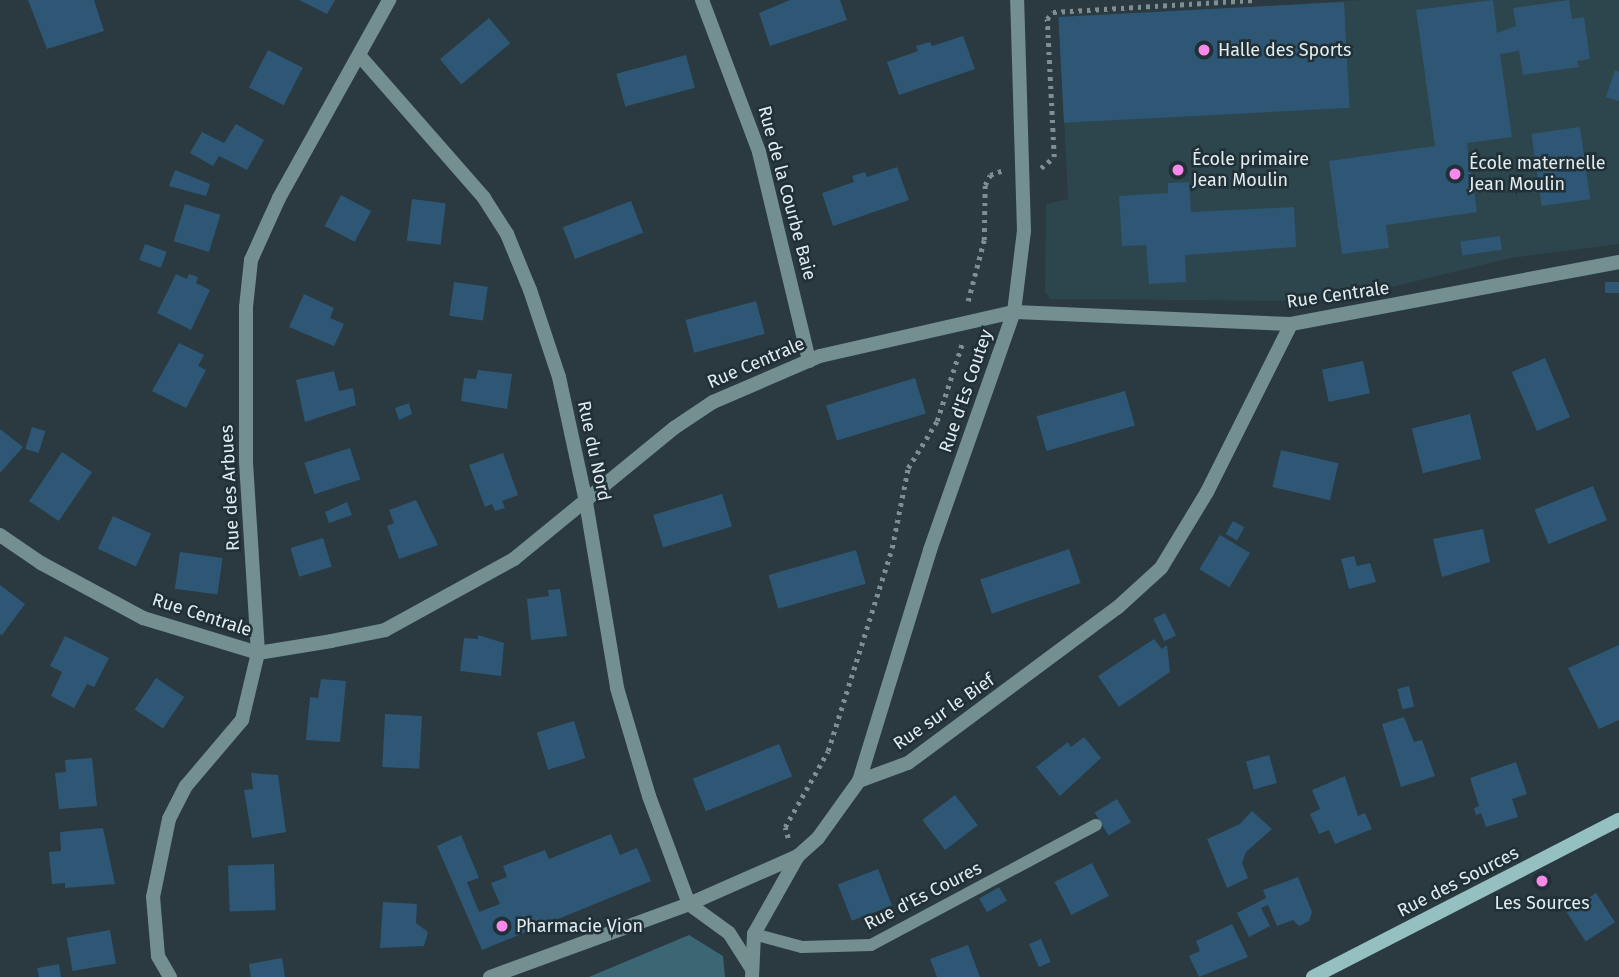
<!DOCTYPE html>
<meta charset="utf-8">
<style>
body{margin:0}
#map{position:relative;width:1619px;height:977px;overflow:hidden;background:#2a3a40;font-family:"Fira Sans",sans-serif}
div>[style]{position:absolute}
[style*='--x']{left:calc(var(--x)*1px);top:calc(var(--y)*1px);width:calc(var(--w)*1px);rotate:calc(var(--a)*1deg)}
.built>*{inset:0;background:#2d454d}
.green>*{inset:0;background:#3b6775}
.building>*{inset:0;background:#2e5775;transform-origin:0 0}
.path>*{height:4.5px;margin-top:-2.25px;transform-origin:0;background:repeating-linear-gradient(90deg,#808d91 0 3.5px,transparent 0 8.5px)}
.lane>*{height:12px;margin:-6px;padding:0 6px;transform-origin:6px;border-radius:6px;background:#748f90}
.street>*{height:14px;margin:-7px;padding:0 7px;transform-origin:7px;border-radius:7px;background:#748f90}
.secondary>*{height:14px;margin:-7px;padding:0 7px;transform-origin:7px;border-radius:7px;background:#95c0c2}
.dots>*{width:19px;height:19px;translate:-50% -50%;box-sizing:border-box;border:4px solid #203036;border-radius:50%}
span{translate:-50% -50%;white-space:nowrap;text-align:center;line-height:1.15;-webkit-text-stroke:5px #203036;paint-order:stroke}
.poi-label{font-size:18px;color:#e2ecef}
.left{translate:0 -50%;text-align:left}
.street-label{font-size:18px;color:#e2ecef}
</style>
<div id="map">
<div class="built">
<div style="clip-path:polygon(1361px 0,1619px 0,1619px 244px,1511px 258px,1375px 291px,1298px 301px,1051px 299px,1045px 292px,1046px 204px,1068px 199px,1059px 19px)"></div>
</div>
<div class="green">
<div style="clip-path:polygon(689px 935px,723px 956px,725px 977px,589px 977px)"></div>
</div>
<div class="building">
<div style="clip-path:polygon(28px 0,94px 0,104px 31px,47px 49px)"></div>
<div style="clip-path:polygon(299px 0,335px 0,327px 14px)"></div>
<div style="clip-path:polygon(790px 0,840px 0,847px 20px,770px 46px,759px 13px)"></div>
<div style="clip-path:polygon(1493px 0,1497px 33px,1516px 26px,1513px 8px,1569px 0,1572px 19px,1584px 17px,1590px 59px,1577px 61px,1579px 67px,1523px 75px,1519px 51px,1500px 54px,1512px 137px,1467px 143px,1477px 212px,1386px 225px,1389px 248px,1342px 254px,1329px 161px,1435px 146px,1416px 10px)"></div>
<div style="left:1344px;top:2px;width:106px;height:286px;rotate:87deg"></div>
<div style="left:489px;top:18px;width:33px;height:64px;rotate:50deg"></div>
<div style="clip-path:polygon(963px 36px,975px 69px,899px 95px,887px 62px,918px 51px,916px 46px,930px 42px,932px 46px)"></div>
<div style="left:268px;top:50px;width:39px;height:42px;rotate:27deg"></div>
<div style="left:686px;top:55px;width:34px;height:72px;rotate:75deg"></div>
<div style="clip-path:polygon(1615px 70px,1619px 72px,1619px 101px,1606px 97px)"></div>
<div style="clip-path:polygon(236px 124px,264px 140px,247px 170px,219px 156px,213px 166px,190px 153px,202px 132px,224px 143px)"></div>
<div style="left:1580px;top:127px;width:73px;height:49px;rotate:82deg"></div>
<div style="clip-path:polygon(897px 167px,909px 200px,833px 226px,822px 193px,854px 182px,852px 176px,865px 172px,867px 177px)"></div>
<div style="clip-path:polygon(175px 170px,210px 184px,206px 196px,169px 186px)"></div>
<div style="clip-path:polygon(1189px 182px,1191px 212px,1294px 207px,1296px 247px,1185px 255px,1186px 282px,1149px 284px,1146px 245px,1122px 246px,1119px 196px,1168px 193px,1168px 183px)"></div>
<div style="left:341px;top:195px;width:34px;height:35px;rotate:28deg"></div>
<div style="left:412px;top:199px;width:34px;height:42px;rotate:7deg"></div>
<div style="left:631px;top:201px;width:34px;height:73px;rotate:69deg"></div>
<div style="left:185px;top:204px;width:37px;height:39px;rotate:17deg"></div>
<div style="left:1500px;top:236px;width:14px;height:40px;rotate:82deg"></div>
<div style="left:145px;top:244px;width:23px;height:17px;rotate:20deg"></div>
<div style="clip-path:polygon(176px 274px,187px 279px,189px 274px,198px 277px,196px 283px,210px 290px,191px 330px,157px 313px)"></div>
<div style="left:454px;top:282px;width:34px;height:34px;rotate:8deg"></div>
<div style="left:1619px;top:282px;width:11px;height:14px;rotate:90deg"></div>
<div style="clip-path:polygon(304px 294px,334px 308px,330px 318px,344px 324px,334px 346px,289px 327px)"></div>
<div style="left:756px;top:301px;width:34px;height:73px;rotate:75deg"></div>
<div style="clip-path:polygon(179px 343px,204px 355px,198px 366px,206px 370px,186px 408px,152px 391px)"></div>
<div style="left:1545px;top:358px;width:64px;height:36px;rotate:67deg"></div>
<div style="left:1363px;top:361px;width:33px;height:42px;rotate:78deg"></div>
<div style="clip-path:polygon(478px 370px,512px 374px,507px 409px,461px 401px,464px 378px,476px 379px)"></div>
<div style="clip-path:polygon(334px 371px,339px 391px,353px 388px,356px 405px,305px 422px,296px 380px)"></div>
<div style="left:915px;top:378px;width:37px;height:93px;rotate:73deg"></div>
<div style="left:1125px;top:391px;width:36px;height:92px;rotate:74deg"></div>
<div style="clip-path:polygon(409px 403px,412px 414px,399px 420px,395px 408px)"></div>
<div style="left:1470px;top:414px;width:46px;height:60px;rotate:76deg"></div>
<div style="left:32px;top:427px;width:14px;height:23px;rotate:17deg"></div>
<div style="clip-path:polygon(0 429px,23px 447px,0 473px)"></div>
<div style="left:350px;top:448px;width:33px;height:48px;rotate:72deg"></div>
<div style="left:1281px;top:450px;width:59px;height:38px;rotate:13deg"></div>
<div style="left:62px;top:452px;width:36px;height:59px;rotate:34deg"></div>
<div style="clip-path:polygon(503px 453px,518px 495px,502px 501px,505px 508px,495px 511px,492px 504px,485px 507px,469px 465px)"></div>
<div style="left:1593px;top:486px;width:37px;height:63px;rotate:68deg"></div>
<div style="left:722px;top:494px;width:34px;height:72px;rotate:73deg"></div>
<div style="clip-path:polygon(416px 500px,438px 545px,399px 559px,387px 526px,394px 523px,389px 510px)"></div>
<div style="clip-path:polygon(347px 502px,352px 515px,329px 523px,325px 512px)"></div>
<div style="left:113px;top:516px;width:42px;height:36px;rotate:25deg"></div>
<div style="left:1233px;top:521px;width:13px;height:15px;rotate:29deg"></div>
<div style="clip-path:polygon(1483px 529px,1490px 562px,1442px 577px,1433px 539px)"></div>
<div style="left:1220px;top:535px;width:35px;height:40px;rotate:31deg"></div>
<div style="left:323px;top:538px;width:30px;height:34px;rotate:73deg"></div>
<div style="left:1069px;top:549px;width:36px;height:94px;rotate:71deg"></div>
<div style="left:856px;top:550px;width:35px;height:91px;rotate:74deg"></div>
<div style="left:180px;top:552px;width:43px;height:37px;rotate:8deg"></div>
<div style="clip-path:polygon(1354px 556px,1357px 566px,1370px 563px,1376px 582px,1349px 589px,1341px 559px)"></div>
<div style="clip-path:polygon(0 585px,25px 604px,2px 635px,0 634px)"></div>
<div style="clip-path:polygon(560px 589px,567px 636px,531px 640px,527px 599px,549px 596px,548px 590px)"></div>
<div style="left:1165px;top:613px;width:25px;height:13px;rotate:64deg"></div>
<div style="clip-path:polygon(478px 635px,504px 643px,501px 676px,460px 671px,464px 638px,478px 639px)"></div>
<div style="clip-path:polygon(65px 636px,109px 658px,94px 687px,87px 684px,74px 708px,51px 696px,62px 672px,50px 666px)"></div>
<div style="clip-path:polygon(1154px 639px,1162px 649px,1167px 645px,1170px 672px,1119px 707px,1098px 676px)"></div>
<div style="clip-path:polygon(1619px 645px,1619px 720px,1599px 729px,1568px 668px)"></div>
<div style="left:156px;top:678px;width:34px;height:38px;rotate:34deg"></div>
<div style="clip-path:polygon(321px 679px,346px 681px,340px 742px,306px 740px,310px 697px,318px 698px)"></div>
<div style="left:1409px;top:686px;width:21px;height:12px;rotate:76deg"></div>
<div style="left:385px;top:714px;width:37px;height:53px;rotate:3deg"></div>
<div style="clip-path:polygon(1404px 717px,1414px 742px,1422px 740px,1435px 776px,1401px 787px,1382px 724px)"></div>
<div style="left:574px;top:721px;width:39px;height:39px;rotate:73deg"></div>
<div style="clip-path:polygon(1084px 737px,1101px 758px,1060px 796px,1036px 767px,1068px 742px,1071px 747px)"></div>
<div style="left:779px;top:744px;width:35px;height:93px;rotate:68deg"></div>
<div style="left:1269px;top:755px;width:29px;height:24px;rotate:74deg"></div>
<div style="clip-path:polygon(92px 758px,97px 806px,59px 809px,55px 773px,66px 772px,65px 760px)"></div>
<div style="clip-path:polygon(1516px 762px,1527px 794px,1512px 799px,1518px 817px,1486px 827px,1481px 813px,1476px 815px,1474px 808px,1479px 806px,1470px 778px)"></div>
<div style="clip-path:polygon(251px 773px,278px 775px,286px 832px,252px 838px,244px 790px,253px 789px)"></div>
<div style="clip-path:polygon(1345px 776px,1358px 816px,1365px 813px,1372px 829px,1335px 844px,1329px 830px,1319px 834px,1310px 814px,1320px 809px,1312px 790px)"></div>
<div style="left:955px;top:795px;width:38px;height:41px;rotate:53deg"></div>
<div style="left:1117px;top:799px;width:27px;height:26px;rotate:59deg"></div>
<div style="clip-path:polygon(1252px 811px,1272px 829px,1246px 852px,1242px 863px,1248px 878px,1227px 888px,1207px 839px,1240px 824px)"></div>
<div style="clip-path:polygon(103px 828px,115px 884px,65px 888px,65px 883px,52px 884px,49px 852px,61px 851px,60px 832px)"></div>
<div style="clip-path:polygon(611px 834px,620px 855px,637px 848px,651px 881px,482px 950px,437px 846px,461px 835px,479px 878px,467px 882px,479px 912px,500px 904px,491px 883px,507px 877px,503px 866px,545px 850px,549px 859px)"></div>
<div style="left:1092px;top:863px;width:37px;height:42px;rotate:63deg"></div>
<div style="left:274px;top:864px;width:46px;height:46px;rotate:88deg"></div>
<div style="left:878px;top:869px;width:39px;height:43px;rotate:69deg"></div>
<div style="clip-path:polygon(1298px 877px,1312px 912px,1309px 921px,1299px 926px,1293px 920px,1277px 926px,1268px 905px,1261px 908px,1270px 926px,1249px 937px,1237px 913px,1266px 898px,1263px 890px)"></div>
<div style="left:999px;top:887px;width:16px;height:23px;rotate:60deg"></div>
<div style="left:1596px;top:893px;width:35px;height:35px;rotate:57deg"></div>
<div style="clip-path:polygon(383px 902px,417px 904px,416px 923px,428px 932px,424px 946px,380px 948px)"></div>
<div style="clip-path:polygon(1232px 924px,1248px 957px,1199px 977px,1189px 956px,1200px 951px,1196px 941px)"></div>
<div style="left:110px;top:930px;width:34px;height:44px;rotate:80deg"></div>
<div style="left:1041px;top:939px;width:25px;height:13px;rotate:67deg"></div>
<div style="clip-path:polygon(968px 945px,980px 977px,937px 977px,930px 959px)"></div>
<div style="clip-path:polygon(282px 958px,285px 977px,251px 977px,249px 964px)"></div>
<div style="clip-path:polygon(59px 964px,61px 977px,39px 977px,37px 968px)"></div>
</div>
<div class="path">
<div style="--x:1041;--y:168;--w:17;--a:-40"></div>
<div style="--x:1054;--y:157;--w:138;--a:-92.9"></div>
<div style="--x:1047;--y:19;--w:9;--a:-49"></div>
<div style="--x:1053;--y:12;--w:202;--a:-3.4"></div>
<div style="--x:968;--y:301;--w:63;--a:-75.3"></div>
<div style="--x:984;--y:240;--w:55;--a:-89"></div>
<div style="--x:985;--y:185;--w:11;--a:-63"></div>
<div style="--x:990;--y:175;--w:12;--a:-20"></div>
<div style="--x:788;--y:838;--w:11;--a:-105"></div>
<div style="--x:785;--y:827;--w:87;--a:-60.5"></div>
<div style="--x:828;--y:751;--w:213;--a:-72.5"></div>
<div style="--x:892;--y:548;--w:82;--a:-78.7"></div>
<div style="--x:908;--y:468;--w:55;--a:-58.3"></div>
<div style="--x:937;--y:421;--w:81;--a:-72"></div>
</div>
<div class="lane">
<div style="--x:754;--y:934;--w:50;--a:15.2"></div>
<div style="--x:802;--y:947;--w:69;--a:-1.7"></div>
<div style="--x:871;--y:945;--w:255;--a:-28.1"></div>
</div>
<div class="street">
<div style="--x:702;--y:0;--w:162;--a:69.4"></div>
<div style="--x:759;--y:152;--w:215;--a:76.5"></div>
<div style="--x:359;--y:55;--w:190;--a:48.8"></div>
<div style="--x:484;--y:198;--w:43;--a:57.4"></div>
<div style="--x:507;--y:234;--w:61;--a:67.7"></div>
<div style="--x:530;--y:290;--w:92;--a:71.6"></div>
<div style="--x:559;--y:377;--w:128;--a:77.8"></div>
<div style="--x:586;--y:502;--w:189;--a:80.5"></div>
<div style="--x:617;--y:688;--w:113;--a:73.5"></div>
<div style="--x:649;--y:796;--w:115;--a:69.7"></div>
<div style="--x:0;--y:535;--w:50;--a:34.3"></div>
<div style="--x:41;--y:563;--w:116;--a:28.3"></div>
<div style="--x:143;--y:618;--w:120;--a:16.9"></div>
<div style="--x:258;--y:653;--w:74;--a:-9.3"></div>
<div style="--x:331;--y:641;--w:55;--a:-11.5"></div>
<div style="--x:385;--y:630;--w:147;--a:-28.8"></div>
<div style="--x:514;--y:559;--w:207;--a:-39.3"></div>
<div style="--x:674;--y:428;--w:47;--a:-33.7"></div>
<div style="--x:713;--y:402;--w:116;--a:-23.3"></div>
<div style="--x:820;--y:356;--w:199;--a:-12.8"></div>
<div style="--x:1014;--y:312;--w:277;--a:2.5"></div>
<div style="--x:1291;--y:324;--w:334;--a:-10.7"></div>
<div style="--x:859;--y:781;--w:242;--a:-72.9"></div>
<div style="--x:930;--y:550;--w:252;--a:-70.6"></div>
<div style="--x:1014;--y:312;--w:82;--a:-83"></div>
<div style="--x:1024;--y:231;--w:231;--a:-91.7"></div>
<div style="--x:689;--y:904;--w:49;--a:35.9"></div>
<div style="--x:729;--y:933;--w:43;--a:57.4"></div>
<div style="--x:170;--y:977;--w:24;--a:-120"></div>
<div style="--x:158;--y:956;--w:59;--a:-94.8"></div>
<div style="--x:153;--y:897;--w:80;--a:-78.4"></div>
<div style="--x:169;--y:819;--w:37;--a:-63"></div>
<div style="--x:186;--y:786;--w:87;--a:-49.7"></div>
<div style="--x:242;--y:720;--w:69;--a:-76.6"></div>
<div style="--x:258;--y:653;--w:191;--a:-93.6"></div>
<div style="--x:246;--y:462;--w:155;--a:-90"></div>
<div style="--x:246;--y:307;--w:47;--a:-83.9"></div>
<div style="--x:251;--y:260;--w:68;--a:-65.7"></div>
<div style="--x:279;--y:198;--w:227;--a:-60.9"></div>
<div style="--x:490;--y:977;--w:212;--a:-20.1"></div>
<div style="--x:689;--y:904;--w:119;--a:-23.8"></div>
<div style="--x:798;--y:856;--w:27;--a:-42"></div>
<div style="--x:818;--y:838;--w:70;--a:-54.3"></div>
<div style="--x:859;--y:781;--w:52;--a:-20.2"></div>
<div style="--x:908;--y:763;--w:260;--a:-36.6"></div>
<div style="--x:1117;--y:608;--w:59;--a:-42.3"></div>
<div style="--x:1161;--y:568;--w:89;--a:-58.8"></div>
<div style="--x:1207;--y:492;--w:188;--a:-63.4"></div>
<div style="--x:752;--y:977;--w:43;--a:-87.3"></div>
<div style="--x:754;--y:934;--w:90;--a:-60.6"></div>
</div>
<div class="secondary">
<div style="--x:1313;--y:977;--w:344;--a:-27.2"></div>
</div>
<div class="dots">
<div style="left:1204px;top:50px;background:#f888ea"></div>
<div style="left:1178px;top:170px;background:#f888ea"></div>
<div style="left:1455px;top:174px;background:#f888ea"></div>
<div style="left:1542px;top:881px;background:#f888ea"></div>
<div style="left:502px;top:926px;background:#f888ea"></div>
</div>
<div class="poi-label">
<span class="left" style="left:1218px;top:50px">Halle des Sports</span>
<span class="left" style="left:1192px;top:170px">École primaire<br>Jean Moulin</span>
<span class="left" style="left:1469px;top:174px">École maternelle<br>Jean Moulin</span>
<span style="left:1542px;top:903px">Les Sources</span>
<span class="left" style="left:516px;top:926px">Pharmacie Vion</span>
</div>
<div class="street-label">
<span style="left:787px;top:193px;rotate:75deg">Rue de la Courbe Baie</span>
<span style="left:1338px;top:295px;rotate:-8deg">Rue Centrale</span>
<span style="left:756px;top:363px;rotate:-23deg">Rue Centrale</span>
<span style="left:966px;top:391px;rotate:-71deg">Rue d'Es Coutey</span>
<span style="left:594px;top:451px;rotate:78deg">Rue du Nord</span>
<span style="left:230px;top:488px;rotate:-93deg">Rue des Arbues</span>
<span style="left:202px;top:615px;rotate:18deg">Rue Centrale</span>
<span style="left:944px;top:712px;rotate:-35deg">Rue sur le Bief</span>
<span style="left:1458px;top:882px;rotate:-27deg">Rue des Sources</span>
<span style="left:923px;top:896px;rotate:-27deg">Rue d'Es Coures</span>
</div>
</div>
